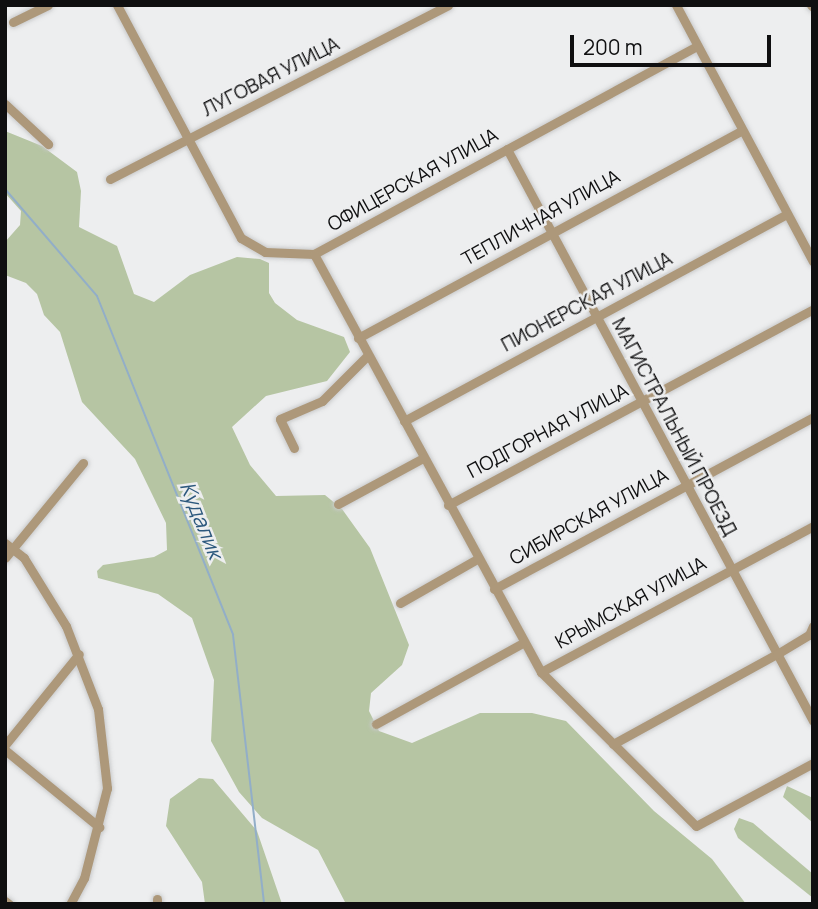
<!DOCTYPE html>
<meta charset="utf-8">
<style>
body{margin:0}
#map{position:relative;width:818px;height:909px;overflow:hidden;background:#edeeef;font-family:Manrope,sans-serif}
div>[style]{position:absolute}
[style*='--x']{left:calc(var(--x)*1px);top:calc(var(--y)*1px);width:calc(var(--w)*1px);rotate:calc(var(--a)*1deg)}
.forest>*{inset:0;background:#b6c5a3}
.stream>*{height:2px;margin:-1px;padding:0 1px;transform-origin:1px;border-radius:1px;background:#92aec8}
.roads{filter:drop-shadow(0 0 2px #c9cacb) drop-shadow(0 0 2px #c9cacb)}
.minor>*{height:9px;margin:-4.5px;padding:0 4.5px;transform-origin:4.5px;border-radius:4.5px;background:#ad987a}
span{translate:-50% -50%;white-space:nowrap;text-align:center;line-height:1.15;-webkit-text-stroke:5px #edeeef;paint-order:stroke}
.street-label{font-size:19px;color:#0f0f10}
.water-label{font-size:21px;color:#2c587d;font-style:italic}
.frame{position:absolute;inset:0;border:7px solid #0f0f10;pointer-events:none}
.scale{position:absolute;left:570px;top:35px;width:201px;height:32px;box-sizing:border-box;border:4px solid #0f0f10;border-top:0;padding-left:9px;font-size:21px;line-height:24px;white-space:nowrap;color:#0f0f10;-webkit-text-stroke:5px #edeeef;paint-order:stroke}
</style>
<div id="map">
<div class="forest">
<div style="clip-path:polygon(5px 131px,42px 146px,77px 172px,81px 191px,79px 227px,117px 246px,134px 294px,154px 302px,190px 275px,237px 257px,260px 259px,269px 263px,269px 293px,275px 303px,297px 320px,344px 337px,350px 352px,327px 381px,266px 396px,232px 427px,250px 465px,276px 496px,325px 495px,342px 509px,370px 548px,409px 645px,402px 665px,371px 693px,369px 711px,379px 731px,412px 743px,480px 713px,532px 713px,566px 721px,654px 811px,712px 859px,746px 904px,346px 904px,318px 850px,262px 818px,239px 792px,211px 741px,214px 680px,192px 618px,158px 594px,98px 578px,97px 571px,103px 565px,154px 557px,167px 550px,166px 523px,135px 459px,82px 402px,60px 332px,44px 315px,37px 294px,26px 283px,5px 275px,5px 242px,20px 225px,21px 211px,5px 193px)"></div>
<div style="clip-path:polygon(199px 778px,213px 779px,257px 831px,282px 904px,205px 904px,202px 882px,166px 826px,170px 799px)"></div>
<div style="clip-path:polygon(787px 786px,813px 798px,813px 823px,783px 797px)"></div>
<div style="clip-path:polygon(739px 818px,753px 823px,813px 874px,813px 898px,738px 838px,734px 829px)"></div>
</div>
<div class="stream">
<div style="--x:5;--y:189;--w:141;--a:49.3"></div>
<div style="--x:97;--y:296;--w:365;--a:68.1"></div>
<div style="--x:233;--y:635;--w:271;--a:83.4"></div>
</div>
<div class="roads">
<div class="minor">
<div style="--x:117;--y:5;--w:264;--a:62"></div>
<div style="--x:241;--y:238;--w:28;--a:30"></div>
<div style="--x:265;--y:252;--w:49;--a:2.3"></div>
<div style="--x:314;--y:254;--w:434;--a:-28.5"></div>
<div style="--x:676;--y:5;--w:291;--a:61.9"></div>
<div style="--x:811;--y:5;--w:3;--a:45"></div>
<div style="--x:13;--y:22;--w:39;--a:-26"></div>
<div style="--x:5;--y:104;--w:59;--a:42.9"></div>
<div style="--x:507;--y:149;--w:649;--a:61.85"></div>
<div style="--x:110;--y:179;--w:380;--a:-27.2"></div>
<div style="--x:314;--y:254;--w:476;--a:61.5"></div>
<div style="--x:541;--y:672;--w:218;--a:44.8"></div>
<div style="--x:696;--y:826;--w:133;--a:-28.3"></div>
<div style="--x:358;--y:338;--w:435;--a:-28.4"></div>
<div style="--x:404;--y:421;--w:435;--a:-28.4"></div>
<div style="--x:294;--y:448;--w:32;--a:-116"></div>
<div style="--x:280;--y:419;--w:46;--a:-23.2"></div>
<div style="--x:322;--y:401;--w:64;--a:-45"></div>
<div style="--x:338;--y:504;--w:97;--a:-28.4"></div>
<div style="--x:448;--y:505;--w:414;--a:-28.2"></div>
<div style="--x:5;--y:543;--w:24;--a:38"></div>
<div style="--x:24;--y:558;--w:80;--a:58.3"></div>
<div style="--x:66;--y:626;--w:89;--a:68.9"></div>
<div style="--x:98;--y:709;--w:80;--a:83.5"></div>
<div style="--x:107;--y:788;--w:93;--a:104.3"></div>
<div style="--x:84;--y:878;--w:30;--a:118"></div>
<div style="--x:5;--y:558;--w:123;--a:-50.6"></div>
<div style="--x:494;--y:589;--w:362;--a:-28.3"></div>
<div style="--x:400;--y:603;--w:89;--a:-29.7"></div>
<div style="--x:541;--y:672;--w:309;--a:-28.2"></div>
<div style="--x:376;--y:724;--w:168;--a:-28.9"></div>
<div style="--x:613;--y:744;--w:187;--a:-28.8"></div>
<div style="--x:777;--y:654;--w:37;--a:-31"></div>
<div style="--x:809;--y:635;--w:10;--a:-66"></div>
<div style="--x:5;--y:745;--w:117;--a:-50.9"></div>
<div style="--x:5;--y:750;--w:122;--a:39.3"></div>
<div style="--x:157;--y:899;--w:5;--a:90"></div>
<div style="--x:5;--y:901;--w:5;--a:37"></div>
</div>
</div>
<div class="street-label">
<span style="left:271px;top:77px;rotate:-27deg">ЛУГОВАЯ УЛИЦА</span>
<span style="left:413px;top:180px;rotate:-29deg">ОФИЦЕРСКАЯ УЛИЦА</span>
<span style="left:541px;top:218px;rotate:-29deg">ТЕПЛИЧНАЯ УЛИЦА</span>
<span style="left:587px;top:302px;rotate:-28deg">ПИОНЕРСКАЯ УЛИЦА</span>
<span style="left:674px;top:427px;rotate:62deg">МАГИСТРАЛЬНЫЙ ПРОЕЗД</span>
<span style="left:548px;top:431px;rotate:-28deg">ПОДГОРНАЯ УЛИЦА</span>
<span style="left:589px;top:517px;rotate:-29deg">СИБИРСКАЯ УЛИЦА</span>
<span style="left:631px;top:603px;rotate:-29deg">КРЫМСКАЯ УЛИЦА</span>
</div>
<div class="water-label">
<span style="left:202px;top:520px;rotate:68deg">Кудалик</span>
</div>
<div class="frame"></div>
<div class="scale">200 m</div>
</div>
